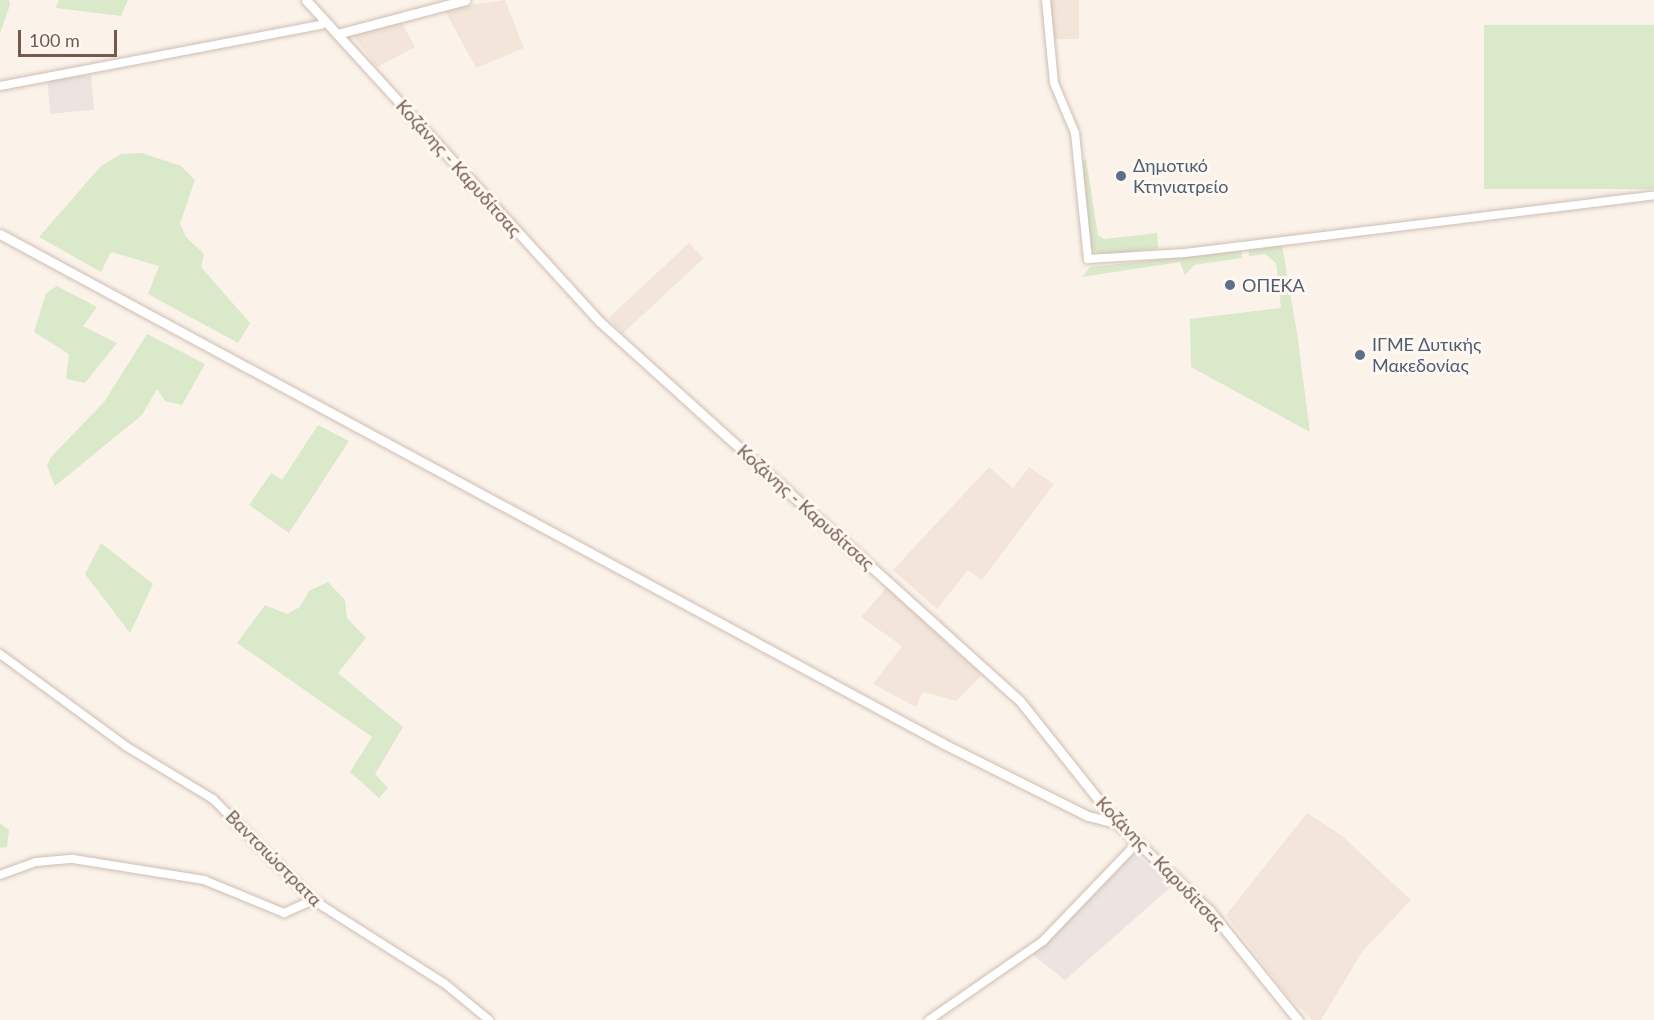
<!DOCTYPE html>
<meta charset="utf-8">
<style>
body{margin:0}
#map{position:relative;width:1654px;height:1020px;overflow:hidden;background:#fbf3ea;font-family:Lato,sans-serif}
div>[style]{position:absolute}
[style*='--x']{left:calc(var(--x)*1px);top:calc(var(--y)*1px);width:calc(var(--w)*1px);rotate:calc(var(--a)*1deg)}
.residential>*{inset:0;background:#f3e5d9;transform-origin:0 0}
.industrial>*{inset:0;background:#ebe4e0;transform-origin:0 0}
.green>*{inset:0;background:#d9e9c9;transform-origin:0 0}
.roads{filter:drop-shadow(0 0 2px #cfbdb3) drop-shadow(0 0 2px #cfbdb3)}
.minor>*{height:8px;margin:-4px;padding:0 4px;transform-origin:4px;border-radius:4px;background:#fff}
.tertiary>*{height:9px;margin:-4.5px;padding:0 4.5px;transform-origin:4.5px;border-radius:4.5px;background:#fff}
.dots>*{width:16px;height:16px;translate:-50% -50%;box-sizing:border-box;border:3px solid #fef8f1;border-radius:50%}
span{translate:-50% -50%;white-space:nowrap;text-align:center;line-height:1.15;-webkit-text-stroke:6px #fef8f1;paint-order:stroke}
.service-label{font-size:18px;color:#4e5e75}
.left{translate:0 -50%;text-align:left}
.street-label{font-size:18px;color:#75594f}
.scale{position:absolute;left:18px;top:30px;width:99px;height:27px;box-sizing:border-box;border:3px solid #75594f;border-top:0;padding-left:8px;font-size:18px;line-height:21px;white-space:nowrap;color:#75594f;-webkit-text-stroke:4px #fef8f1;paint-order:stroke}
</style>
<div id="map">
<div class="residential">
<div style="clip-path:polygon(505px 0,524px 48px,476px 68px,444px 9px)"></div>
<div style="left:1049px;top:0;width:30px;height:39px"></div>
<div style="clip-path:polygon(400px 19px,415px 47px,377px 67px,351px 33px)"></div>
<div style="left:689px;top:243px;width:21px;height:110px;rotate:47deg"></div>
<div style="clip-path:polygon(989px 467px,1013px 488px,1029px 467px,1054px 484px,982px 580px,968px 570px,937px 609px,893px 570px)"></div>
<div style="clip-path:polygon(887px 587px,982px 675px,956px 701px,923px 692px,916px 707px,873px 684px,902px 646px,861px 617px)"></div>
<div style="clip-path:polygon(1307px 813px,1341px 835px,1411px 900px,1362px 952px,1321px 1020px,1312px 1020px,1283px 990px,1226px 915px)"></div>
</div>
<div class="industrial">
<div style="left:91px;top:75px;width:35px;height:44px;rotate:85deg"></div>
<div style="clip-path:polygon(1135px 853px,1172px 886px,1065px 980px,1033px 955px)"></div>
</div>
<div class="green">
<div style="clip-path:polygon(0 0,9px 0,10px 5px,0 33px)"></div>
<div style="clip-path:polygon(59px 0,128px 0,121px 16px,56px 8px)"></div>
<div style="left:1654px;top:25px;width:164px;height:170px;rotate:90deg"></div>
<div style="clip-path:polygon(142px 153px,181px 166px,195px 180px,180px 223px,186px 237px,204px 254px,201px 267px,250px 323px,238px 343px,148px 294px,159px 266px,111px 252px,101px 272px,39px 237px,101px 166px,121px 154px)"></div>
<div style="clip-path:polygon(1086px 159px,1098px 235px,1104px 239px,1157px 233px,1158px 248px,1104px 256px,1089px 248px,1080px 163px)"></div>
<div style="clip-path:polygon(1282px 245px,1297px 333px,1310px 432px,1191px 367px,1190px 319px,1281px 308px,1276px 263px,1265px 254px,1249px 256px,1249px 251px)"></div>
<div style="clip-path:polygon(1241px 251px,1242px 258px,1194px 265px,1185px 275px,1180px 262px,1082px 277px,1090px 267px)"></div>
<div style="clip-path:polygon(57px 286px,97px 307px,83px 326px,117px 343px,85px 383px,66px 379px,69px 354px,34px 332px,46px 293px)"></div>
<div style="clip-path:polygon(147px 334px,205px 364px,182px 405px,165px 401px,157px 389px,142px 415px,55px 486px,47px 466px,51px 457px,104px 402px)"></div>
<div style="clip-path:polygon(318px 425px,349px 441px,289px 533px,249px 505px,271px 473px,282px 480px)"></div>
<div style="clip-path:polygon(101px 543px,153px 584px,130px 633px,85px 574px)"></div>
<div style="clip-path:polygon(328px 582px,345px 600px,347px 618px,366px 638px,338px 673px,403px 727px,375px 774px,388px 788px,379px 798px,350px 772px,372px 737px,237px 643px,265px 605px,287px 614px,300px 607px,309px 591px)"></div>
<div style="clip-path:polygon(0 823px,9px 830px,7px 847px,0 848px)"></div>
</div>
<div class="roads">
<div class="minor">
<div style="--x:1046;--y:0;--w:83;--a:84.5"></div>
<div style="--x:1054;--y:83;--w:54;--a:67.2"></div>
<div style="--x:1075;--y:133;--w:127;--a:84.1"></div>
<div style="--x:1088;--y:259;--w:97;--a:-3.5"></div>
<div style="--x:1185;--y:253;--w:473;--a:-7"></div>
<div style="--x:0;--y:86;--w:327;--a:-10.8"></div>
<div style="--x:0;--y:654;--w:157;--a:36.2"></div>
<div style="--x:127;--y:747;--w:100;--a:31.2"></div>
<div style="--x:213;--y:799;--w:142;--a:45.3"></div>
<div style="--x:313;--y:900;--w:155;--a:32.4"></div>
<div style="--x:444;--y:983;--w:58;--a:39.4"></div>
<div style="--x:0;--y:875;--w:38;--a:-20"></div>
<div style="--x:36;--y:862;--w:37;--a:-5"></div>
<div style="--x:73;--y:859;--w:133;--a:9.1"></div>
<div style="--x:204;--y:880;--w:87;--a:22.4"></div>
<div style="--x:284;--y:913;--w:32;--a:-24"></div>
<div style="--x:929;--y:1020;--w:139;--a:-34.7"></div>
<div style="--x:1043;--y:941;--w:136;--a:-46.2"></div>
</div>
<div class="tertiary">
<div style="--x:306;--y:0;--w:435;--a:47.6"></div>
<div style="--x:599;--y:321;--w:567;--a:42.07"></div>
<div style="--x:1020;--y:701;--w:157;--a:51.5"></div>
<div style="--x:1118;--y:824;--w:127;--a:43.4"></div>
<div style="--x:1210;--y:911;--w:140;--a:51.1"></div>
<div style="--x:337;--y:34;--w:133;--a:-14.8"></div>
<div style="--x:0;--y:234;--w:1071;--a:28.38"></div>
<div style="--x:942;--y:743;--w:163;--a:26.6"></div>
<div style="--x:1088;--y:816;--w:29;--a:14"></div>
</div>
</div>
<div class="dots">
<div style="left:1121px;top:176px;background:#5c6f8a"></div>
<div style="left:1230px;top:285px;background:#5c6f8a"></div>
<div style="left:1360px;top:355px;background:#5c6f8a"></div>
</div>
<div class="service-label">
<span class="left" style="left:1133px;top:176px">Δημοτικό<br>Κτηνιατρείο</span>
<span class="left" style="left:1242px;top:285px">ΟΠΕΚΑ</span>
<span class="left" style="left:1372px;top:355px">ΙΓΜΕ Δυτικής<br>Μακεδονίας</span>
</div>
<div class="street-label">
<span style="left:459px;top:168px;rotate:48deg">Κοζάνης - Καρυδίτσας</span>
<span style="left:806px;top:507px;rotate:42deg">Κοζάνης - Καρυδίτσας</span>
<span style="left:274px;top:858px;rotate:45deg">Βαντσιώστρατα</span>
<span style="left:1161px;top:863px;rotate:46deg">Κοζάνης - Καρυδίτσας</span>
</div>
<div class="scale">100 m</div>
</div>
